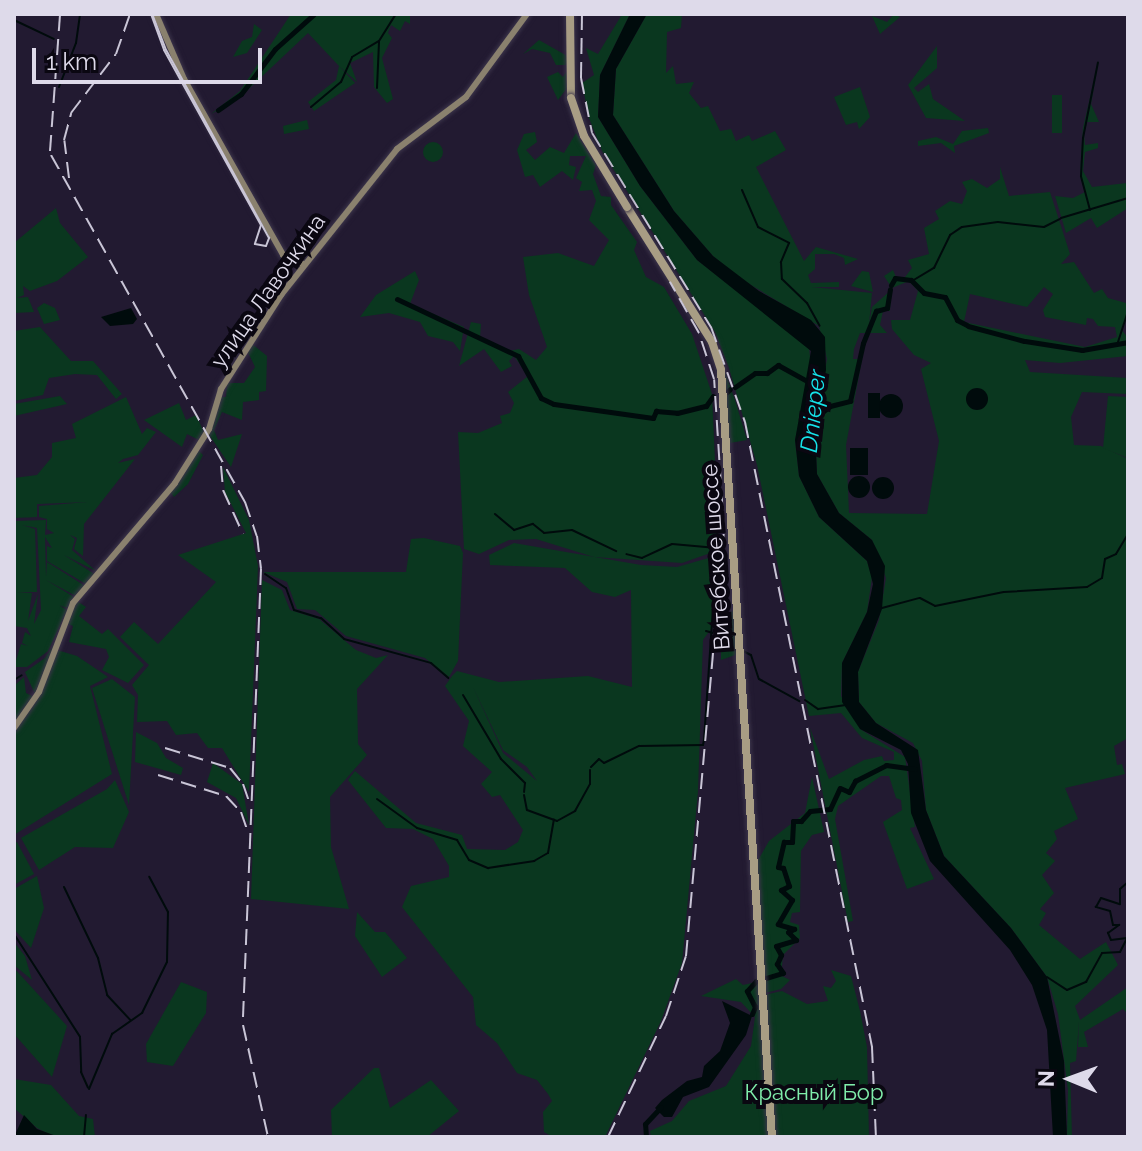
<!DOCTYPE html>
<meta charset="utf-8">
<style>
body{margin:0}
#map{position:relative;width:1142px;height:1151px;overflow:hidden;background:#221a31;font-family:Raleway,sans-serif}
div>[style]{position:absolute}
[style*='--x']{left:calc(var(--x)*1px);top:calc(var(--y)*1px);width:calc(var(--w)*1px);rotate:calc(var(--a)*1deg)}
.green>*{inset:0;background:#0a371f;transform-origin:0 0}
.round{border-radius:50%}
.water>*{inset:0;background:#000b0c;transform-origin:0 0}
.stream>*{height:2px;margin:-1px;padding:0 1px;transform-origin:1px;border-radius:1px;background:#000b0c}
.river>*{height:5px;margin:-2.5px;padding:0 2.5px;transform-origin:2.5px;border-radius:2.5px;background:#000b0c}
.roads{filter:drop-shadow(0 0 2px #3c354b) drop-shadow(0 0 2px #3c354b)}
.secondary>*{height:6px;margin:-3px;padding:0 3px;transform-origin:3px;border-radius:3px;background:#8a816e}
.primary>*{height:8px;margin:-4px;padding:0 4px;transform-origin:4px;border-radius:4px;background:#a89d84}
.tram>*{height:2px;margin:-1px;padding:0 1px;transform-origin:1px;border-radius:1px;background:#c9c5d6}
.rail>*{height:2px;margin-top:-1px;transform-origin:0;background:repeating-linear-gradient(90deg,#c9c5d6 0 16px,transparent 0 24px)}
.bridges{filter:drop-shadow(0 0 2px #3c354b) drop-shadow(0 0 2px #3c354b)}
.primary-bridge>*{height:8px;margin:-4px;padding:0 4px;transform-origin:4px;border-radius:4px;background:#a89d84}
span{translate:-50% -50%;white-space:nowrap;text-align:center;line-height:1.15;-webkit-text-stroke:8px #0a0711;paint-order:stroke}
.street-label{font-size:22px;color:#dedaea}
.park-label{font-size:22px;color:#80eeab}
.water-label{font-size:24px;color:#15e3e9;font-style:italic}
.frame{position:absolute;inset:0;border:16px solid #dedaea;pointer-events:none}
.north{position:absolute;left:1030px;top:1039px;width:80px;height:80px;-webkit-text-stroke:6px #0a0711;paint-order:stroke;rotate:271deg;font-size:22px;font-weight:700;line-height:32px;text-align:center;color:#dedaea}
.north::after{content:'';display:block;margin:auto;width:28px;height:36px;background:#dedaea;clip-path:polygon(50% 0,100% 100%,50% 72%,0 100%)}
.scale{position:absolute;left:32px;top:48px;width:230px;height:36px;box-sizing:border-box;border:4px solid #dedaea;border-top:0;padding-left:10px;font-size:24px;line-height:28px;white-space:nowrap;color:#dedaea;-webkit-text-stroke:6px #0a0711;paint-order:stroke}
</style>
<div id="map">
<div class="green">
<div style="clip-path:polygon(291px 14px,410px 16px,410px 24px,405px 21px,400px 31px,391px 25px,388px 33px,392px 38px,382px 58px,393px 99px,387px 103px,374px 87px,373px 52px,350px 63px,357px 82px,339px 66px,355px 83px,314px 111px,308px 102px,336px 80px,339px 66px,308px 33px,238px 99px,211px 114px,240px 91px)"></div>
<div style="clip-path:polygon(630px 14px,600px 75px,598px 117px,640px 186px,697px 260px,809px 347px,811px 367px,795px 440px,799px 476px,819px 517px,867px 561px,872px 577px,867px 612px,842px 663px,841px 696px,860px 729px,905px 757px,915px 827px,910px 828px,934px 879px,907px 889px,883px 822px,902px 810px,901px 800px,896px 798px,889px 776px,881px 776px,838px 806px,835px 819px,853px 921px,848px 922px,810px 728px,829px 779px,864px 760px,882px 756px,884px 761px,894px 760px,894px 752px,862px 738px,841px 713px,809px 716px,757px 465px,729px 368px,715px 332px,602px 151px,589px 118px,582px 83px,594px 75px,586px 48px,598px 54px,621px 16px)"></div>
<div style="clip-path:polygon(evenodd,647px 14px,682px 14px,681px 28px,667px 32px,666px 73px,673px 66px,676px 84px,694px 82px,689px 93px,701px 108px,708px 106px,720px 131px,731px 129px,736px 141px,749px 135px,752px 141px,775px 131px,786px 150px,756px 167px,804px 261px,816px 247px,858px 259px,845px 265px,844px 258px,834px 254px,815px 254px,815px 269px,808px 275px,811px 283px,839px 282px,839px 287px,812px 287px,872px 293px,869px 324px,872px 307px,891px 290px,890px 311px,883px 311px,880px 325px,887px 333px,860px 333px,854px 349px,853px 359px,862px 359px,846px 445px,849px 513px,927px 514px,939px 441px,921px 369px,931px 363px,914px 355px,892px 329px,891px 320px,910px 320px,918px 291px,909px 281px,892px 288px,884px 276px,893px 270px,896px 277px,905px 277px,912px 268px,908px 260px,929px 254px,924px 228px,939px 219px,935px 211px,950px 201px,962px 204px,967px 191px,962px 182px,972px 179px,987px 188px,1000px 179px,1000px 167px,1009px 196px,1050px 192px,1070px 254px,1061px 264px,1074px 262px,1094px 293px,1102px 289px,1108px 298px,1126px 303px,1128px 313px,1121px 329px,1128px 338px,1128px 356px,1060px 363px,1025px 360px,1030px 372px,1128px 378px,1128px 394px,1082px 392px,1071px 417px,1074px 445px,1101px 446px,1128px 459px,1128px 738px,1114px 746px,1117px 765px,1122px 764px,1125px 774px,1065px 788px,1078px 819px,1054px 831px,1057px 839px,1046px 853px,1055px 861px,1042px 875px,1054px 893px,1040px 909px,1046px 913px,1039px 925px,1080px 959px,1106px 942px,1118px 965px,1075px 1006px,1080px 1020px,1128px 987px,1128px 1014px,1123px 1009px,1084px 1032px,1088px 1047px,1078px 1047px,1079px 1021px,1076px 1061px,1070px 1063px,1072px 1137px,1067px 1137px,1068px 1090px,1058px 1014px,1047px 977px,1011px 928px,944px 856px,926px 810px,922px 761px,913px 743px,876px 723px,859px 702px,858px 672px,879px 620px,886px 578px,872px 540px,839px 513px,817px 474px,815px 427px,827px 359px,819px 326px,741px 279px,713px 256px,674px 211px,613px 115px,616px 69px,647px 14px,1044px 287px,1053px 294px,1043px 310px,1045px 317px,1086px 325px,1087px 318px,1093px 319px,1098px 326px,1115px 327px,1117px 337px,1085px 347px,964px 322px,970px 294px,1027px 307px,1044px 287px)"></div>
<div style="clip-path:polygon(894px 14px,900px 17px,880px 34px,872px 16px,887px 22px)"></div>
<div style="clip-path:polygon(254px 24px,262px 30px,247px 53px,233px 57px,242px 41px,252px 37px)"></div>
<div style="clip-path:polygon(539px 40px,569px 57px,566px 65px,556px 65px,550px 53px,532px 49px,523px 54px)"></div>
<div style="clip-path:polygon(937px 46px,937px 68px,914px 88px,918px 92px,929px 84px,933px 99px,965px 121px,926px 118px,908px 85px)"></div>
<div style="clip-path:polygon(1099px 59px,1091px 104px,1099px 122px,1087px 122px,1084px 134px,1085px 145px,1098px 143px,1098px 148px,1085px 152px,1083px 171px,1092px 187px,1127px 183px,1128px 174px,1128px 208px,1097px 228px,1091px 218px,1066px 233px,1055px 196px,1073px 198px,1085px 192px,1080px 176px,1083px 128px)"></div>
<div style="clip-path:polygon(558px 72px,563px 77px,566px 72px,567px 88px,558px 100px,547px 77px)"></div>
<div style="clip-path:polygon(860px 87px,870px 117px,859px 129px,857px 122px,846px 125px,834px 97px)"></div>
<div style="left:1052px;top:95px;width:10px;height:38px"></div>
<div style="clip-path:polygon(307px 120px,309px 129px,284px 134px,283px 126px)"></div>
<div style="clip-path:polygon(988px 128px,989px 133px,954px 146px,955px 153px,941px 143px,918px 146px,918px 141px,936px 137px,953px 144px,962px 131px)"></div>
<div style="clip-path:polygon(535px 132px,537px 142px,526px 150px,535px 160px,550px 147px,564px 153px,576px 133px,596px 165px,593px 174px,601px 196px,611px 197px,611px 205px,637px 242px,634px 250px,646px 277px,664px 287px,692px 334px,712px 394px,719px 550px,682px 563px,594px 557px,536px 539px,509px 540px,479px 554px,464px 549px,458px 432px,478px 433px,502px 423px,500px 416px,510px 413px,514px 403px,508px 392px,528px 376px,514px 356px,509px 361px,512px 366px,501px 372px,484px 349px,459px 366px,471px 322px,481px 324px,480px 338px,489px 345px,495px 343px,504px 352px,519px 349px,536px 360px,547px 347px,529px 295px,523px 257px,558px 253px,594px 266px,609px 240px,589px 220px,596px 201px,592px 190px,579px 191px,582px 182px,576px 178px,586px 156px,570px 156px,569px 165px,576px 167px,573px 180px,562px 171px,540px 187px,533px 175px,525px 177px,517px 150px,524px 134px)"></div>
<div class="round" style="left:423px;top:142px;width:20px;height:20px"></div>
<div style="clip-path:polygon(56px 208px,60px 223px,88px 257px,57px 281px,30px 291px,23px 286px,24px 295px,17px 298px,28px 297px,34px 312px,14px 313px,14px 243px)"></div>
<div style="clip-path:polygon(415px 271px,419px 280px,410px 304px,464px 327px,460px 351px,453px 342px,428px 336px,420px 322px,389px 313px,360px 317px,376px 295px)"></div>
<div style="clip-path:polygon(862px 271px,869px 272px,873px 292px,851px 286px)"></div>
<div style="clip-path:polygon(44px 303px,55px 308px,60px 320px,44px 324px,37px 308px)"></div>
<div style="clip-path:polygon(40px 327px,71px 361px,93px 361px,122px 394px,116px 399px,97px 375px,75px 374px,49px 378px,43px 395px,14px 401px,14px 331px)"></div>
<div style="clip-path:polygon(252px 344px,267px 356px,266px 391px,259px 392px,259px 400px,243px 402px,242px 420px,222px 412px,214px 430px,218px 440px,242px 434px,231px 467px,208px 433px,219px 397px,226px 397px,227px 383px,244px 383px,255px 367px,247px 350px)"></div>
<div style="clip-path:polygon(722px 364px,735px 400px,747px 440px,730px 443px)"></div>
<div style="clip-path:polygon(60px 396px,67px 404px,14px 416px,14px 404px)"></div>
<div style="clip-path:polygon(1108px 396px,1128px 397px,1128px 458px,1103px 448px)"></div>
<div style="clip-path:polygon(evenodd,126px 397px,142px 434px,147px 428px,156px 432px,138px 455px,123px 459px,118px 463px,135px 459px,84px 524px,83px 556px,74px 549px,77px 538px,70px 535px,75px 539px,72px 550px,96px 571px,64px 555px,96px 575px,86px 584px,47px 561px,47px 546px,52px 548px,45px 537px,46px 577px,47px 562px,85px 586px,76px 596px,46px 580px,74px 597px,67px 608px,59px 605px,67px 610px,48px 651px,27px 667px,14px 667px,21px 644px,28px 646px,22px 643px,25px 632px,31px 636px,27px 628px,14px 626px,14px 521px,46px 520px,45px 535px,54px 533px,47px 529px,47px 519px,39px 517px,39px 506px,88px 502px,37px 504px,37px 517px,14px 518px,14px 478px,37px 475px,52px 457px,52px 443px,76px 438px,72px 424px,126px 397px,22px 525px,37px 528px,41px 610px,34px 624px,38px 594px,28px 621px,32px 593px,17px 592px,37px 592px,35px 529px,22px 525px)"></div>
<div style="clip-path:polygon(179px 403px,186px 420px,196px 415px,204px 432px,199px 440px,187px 434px,182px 447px,144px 420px)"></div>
<div style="clip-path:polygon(198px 450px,203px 455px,188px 484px,174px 497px,170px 492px)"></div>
<div style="clip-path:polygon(223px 467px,249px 520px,258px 566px,249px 792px,222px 748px,208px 748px,197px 733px,176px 735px,167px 721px,137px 722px,138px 695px,132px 685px,149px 665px,120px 637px,134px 622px,158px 644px,216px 582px,178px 555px,246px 533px,225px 492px)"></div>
<div style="clip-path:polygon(424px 538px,460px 546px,463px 553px,458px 661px,449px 677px,425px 658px,346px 636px,315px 610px,297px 609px,287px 582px,263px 572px,406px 572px,411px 539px)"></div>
<div style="clip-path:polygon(evenodd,514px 543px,641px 565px,677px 567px,719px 555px,713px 626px,703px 640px,698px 791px,682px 963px,661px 1021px,605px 1137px,553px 1137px,544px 1132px,543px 1112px,552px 1101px,548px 1094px,537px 1080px,517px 1073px,497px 1043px,476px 1025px,473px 997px,402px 907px,411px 886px,449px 877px,449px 866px,433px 839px,413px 829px,386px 828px,348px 780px,355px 771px,416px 823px,462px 835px,467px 849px,505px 850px,518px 842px,523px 830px,500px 795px,492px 797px,481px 784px,492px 772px,463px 746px,469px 721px,445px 686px,452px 676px,457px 671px,499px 682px,588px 676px,632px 687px,631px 590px,615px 597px,592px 592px,565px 568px,490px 565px,489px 555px,514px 543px,473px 687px,503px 750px,527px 767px,537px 781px,503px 753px,473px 687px)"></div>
<div style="clip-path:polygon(262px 580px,282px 590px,290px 610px,319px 619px,356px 650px,376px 658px,388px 655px,357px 689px,358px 744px,367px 755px,330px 797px,331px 847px,349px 909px,251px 899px)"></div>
<div style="clip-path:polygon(77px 601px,86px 607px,79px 616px,102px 634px,108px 629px,144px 665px,128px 683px,102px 670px,109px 657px,106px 649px,69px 642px,73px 626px,66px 623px)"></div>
<div style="clip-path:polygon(733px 611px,738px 654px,721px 660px,721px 617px)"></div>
<div style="clip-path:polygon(57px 640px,48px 665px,35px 694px,25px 672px,45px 658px)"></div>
<div style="clip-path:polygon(57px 650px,77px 656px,108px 677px,90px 686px,112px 774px,14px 835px,14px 733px,43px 688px)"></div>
<div style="clip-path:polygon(24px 677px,26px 693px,34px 697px,14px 725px,14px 686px)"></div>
<div style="clip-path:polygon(112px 679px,135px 697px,129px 805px,92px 688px)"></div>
<div style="clip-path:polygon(136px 732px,157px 743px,166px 758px,183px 768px,181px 775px,135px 762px)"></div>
<div style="clip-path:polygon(213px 763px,242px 784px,249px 825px,236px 798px,207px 782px)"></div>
<div style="clip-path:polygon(812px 777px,824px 832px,812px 835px,801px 851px,800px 912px,792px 913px,790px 922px,799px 925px,800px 938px,783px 955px,782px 966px,782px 976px,790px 980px,781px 989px,765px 993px,757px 862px,769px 841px,805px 813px)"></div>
<div style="clip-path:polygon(115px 780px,129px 812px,113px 848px,75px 847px,39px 870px,21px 838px,107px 789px)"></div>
<div style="clip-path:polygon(17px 842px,34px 874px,14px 885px,14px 843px)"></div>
<div style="clip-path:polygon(37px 876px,44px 908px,31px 948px,14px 929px,14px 889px)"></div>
<div style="clip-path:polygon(357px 912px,375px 932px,385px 932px,407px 958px,382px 977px,355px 936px)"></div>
<div style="clip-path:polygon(14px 942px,25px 956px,32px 980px,14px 965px)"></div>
<div style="clip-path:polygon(14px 968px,67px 1026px,52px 1077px,14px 1034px)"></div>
<div style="clip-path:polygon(831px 970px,851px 976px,860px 1011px,867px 1047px,869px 1137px,775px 1137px,764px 995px,782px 991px,807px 1004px,828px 1001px,823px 986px,831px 988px,836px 981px)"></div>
<div style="clip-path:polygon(736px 979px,743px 985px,761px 981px,771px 1137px,651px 1137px,650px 1131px,672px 1121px,689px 1101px,726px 1086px,751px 1046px,755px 1017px,741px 1002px,701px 996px)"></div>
<div style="clip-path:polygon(181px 982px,207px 992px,206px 1013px,173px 1066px,147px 1062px,146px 1044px)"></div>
<div style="clip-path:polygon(374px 1068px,379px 1068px,390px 1108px,431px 1080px,459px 1111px,427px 1137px,332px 1137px,331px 1110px)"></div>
<div style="clip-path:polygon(14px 1079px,51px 1085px,79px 1116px,93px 1119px,95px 1137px,53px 1136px,37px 1128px,14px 1108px)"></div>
</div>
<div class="water">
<div style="clip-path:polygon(630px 14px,647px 14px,616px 69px,613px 115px,674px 211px,713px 256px,759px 291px,811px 320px,825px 337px,826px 370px,815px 427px,817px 474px,839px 513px,872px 540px,885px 566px,882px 609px,858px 672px,859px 702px,876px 723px,918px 750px,926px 810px,944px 856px,1011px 928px,1047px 977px,1064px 1061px,1067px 1137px,1053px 1137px,1047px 1030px,1032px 985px,1010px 950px,930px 861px,911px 813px,908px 764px,901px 750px,860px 729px,842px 702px,842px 663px,867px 612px,873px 584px,867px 561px,819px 517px,799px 476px,795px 440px,811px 351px,697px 260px,640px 186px,598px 117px,600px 75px)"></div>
<div style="clip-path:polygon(131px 308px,137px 319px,133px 324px,110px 326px,101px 317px)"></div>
<div class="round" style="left:966px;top:388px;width:22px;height:22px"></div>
<div style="left:868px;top:393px;width:12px;height:25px"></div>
<div class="round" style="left:879px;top:394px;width:24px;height:24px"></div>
<div style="left:850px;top:448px;width:18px;height:27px"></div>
<div class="round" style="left:848px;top:476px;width:22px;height:22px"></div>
<div class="round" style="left:872px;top:477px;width:22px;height:22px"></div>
<div style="clip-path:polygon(722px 1001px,752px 1016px,746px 1035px,709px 1087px,683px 1097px,672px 1117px,664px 1117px,655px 1108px,662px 1100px,687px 1081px,702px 1077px,704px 1066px,720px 1051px,730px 1023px)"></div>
<div style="clip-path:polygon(24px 1115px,37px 1129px,59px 1137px,14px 1137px)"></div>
</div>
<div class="stream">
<div style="--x:14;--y:20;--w:44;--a:25.4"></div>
<div style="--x:59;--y:87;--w:47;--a:-68.9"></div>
<div style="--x:76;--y:43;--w:29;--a:-82"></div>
<div style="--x:377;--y:88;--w:46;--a:-87.5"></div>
<div style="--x:311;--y:107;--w:39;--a:-40"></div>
<div style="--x:341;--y:82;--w:27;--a:-66"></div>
<div style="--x:352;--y:57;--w:31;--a:-31"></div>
<div style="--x:379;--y:41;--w:32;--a:-58"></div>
<div style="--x:742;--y:190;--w:40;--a:66.6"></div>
<div style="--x:758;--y:227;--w:35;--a:27"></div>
<div style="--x:789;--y:243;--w:21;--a:113"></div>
<div style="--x:781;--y:262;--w:17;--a:87"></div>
<div style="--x:782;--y:279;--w:35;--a:44"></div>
<div style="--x:807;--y:303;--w:26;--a:61"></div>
<div style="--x:1090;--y:210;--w:35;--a:-105"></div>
<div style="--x:1081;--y:176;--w:38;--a:-87"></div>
<div style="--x:1083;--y:138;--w:77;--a:-78.8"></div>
<div style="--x:1061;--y:218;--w:70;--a:-16.6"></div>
<div style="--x:912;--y:281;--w:26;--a:-31"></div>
<div style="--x:934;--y:268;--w:37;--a:-64"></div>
<div style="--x:950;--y:235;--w:14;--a:-34"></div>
<div style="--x:962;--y:227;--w:36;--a:-8"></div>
<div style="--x:998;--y:222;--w:46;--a:6.2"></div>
<div style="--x:1044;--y:227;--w:18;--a:-27"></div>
<div style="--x:1118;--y:342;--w:29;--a:-72"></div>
<div style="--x:495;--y:514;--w:25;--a:40"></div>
<div style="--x:514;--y:530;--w:20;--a:-18"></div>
<div style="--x:533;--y:524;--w:14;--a:39"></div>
<div style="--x:544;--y:533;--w:28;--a:-6"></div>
<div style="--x:572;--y:530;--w:49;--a:25.5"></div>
<div style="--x:265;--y:574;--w:25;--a:34"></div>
<div style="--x:286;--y:588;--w:23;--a:70"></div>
<div style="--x:294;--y:610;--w:28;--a:17"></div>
<div style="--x:321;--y:618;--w:31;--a:42"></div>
<div style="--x:344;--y:639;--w:90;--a:15.4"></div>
<div style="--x:431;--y:663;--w:23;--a:41"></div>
<div style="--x:882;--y:608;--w:39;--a:-15"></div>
<div style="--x:920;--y:598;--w:17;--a:28"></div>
<div style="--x:935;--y:606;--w:70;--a:-11.5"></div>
<div style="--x:1004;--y:592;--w:83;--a:-3.4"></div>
<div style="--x:1087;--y:587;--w:17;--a:-31"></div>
<div style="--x:1102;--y:578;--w:19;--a:-81"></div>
<div style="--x:1105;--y:559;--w:12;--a:-24"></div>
<div style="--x:1116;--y:554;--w:23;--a:-59"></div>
<div style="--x:706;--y:631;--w:19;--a:16"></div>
<div style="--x:724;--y:636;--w:18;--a:52"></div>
<div style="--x:741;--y:650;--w:11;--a:27"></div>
<div style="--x:751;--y:655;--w:25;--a:72"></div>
<div style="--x:759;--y:679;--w:46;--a:28.8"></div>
<div style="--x:14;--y:680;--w:9;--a:-32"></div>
<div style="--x:463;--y:695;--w:74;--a:59.3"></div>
<div style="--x:501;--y:759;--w:34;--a:45"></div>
<div style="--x:525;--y:783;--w:9;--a:96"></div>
<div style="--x:805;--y:700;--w:16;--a:35"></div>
<div style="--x:818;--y:709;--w:28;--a:-8"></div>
<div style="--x:591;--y:767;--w:11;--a:-45"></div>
<div style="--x:599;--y:759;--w:6;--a:39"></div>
<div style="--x:604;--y:763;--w:39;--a:-26"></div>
<div style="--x:639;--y:746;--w:64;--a:-0.9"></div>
<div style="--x:703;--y:745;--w:5;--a:-79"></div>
<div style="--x:704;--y:740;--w:192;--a:-86.1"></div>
<div style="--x:717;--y:548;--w:45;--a:-174.9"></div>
<div style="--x:672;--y:544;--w:33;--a:155"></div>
<div style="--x:642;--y:558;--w:16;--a:-166"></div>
<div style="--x:524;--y:795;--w:15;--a:79"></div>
<div style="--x:527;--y:810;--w:32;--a:20"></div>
<div style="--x:557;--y:821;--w:21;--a:-29"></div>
<div style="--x:575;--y:811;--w:31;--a:-61"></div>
<div style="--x:590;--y:784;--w:14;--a:-90"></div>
<div style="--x:377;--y:799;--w:49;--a:35.9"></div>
<div style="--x:417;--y:828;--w:42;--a:16.7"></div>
<div style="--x:457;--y:840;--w:23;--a:59"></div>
<div style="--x:469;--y:860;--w:21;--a:23"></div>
<div style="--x:488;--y:868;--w:47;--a:-8.7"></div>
<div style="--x:534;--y:861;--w:16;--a:-30"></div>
<div style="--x:548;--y:853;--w:34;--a:-80"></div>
<div style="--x:64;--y:887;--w:79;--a:64.4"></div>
<div style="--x:98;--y:958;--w:38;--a:76"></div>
<div style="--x:107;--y:995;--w:34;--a:47"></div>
<div style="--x:14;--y:934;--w:122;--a:57.3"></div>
<div style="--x:80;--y:1037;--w:35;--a:88"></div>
<div style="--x:81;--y:1072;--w:17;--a:66"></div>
<div style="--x:1047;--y:977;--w:24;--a:33"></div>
<div style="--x:1067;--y:990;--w:21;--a:-23"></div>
<div style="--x:1086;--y:982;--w:33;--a:-61"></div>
<div style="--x:1102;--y:953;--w:18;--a:-3"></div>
<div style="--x:1120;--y:952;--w:16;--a:-63"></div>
<div style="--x:1127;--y:938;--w:16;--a:173"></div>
<div style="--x:1111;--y:940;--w:8;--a:-113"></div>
<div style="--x:1108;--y:933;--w:14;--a:-36"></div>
<div style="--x:1119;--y:925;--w:6;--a:180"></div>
<div style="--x:1113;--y:925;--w:14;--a:-102"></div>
<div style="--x:1110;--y:911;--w:15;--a:-164"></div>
<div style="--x:1096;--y:907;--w:10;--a:-61"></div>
<div style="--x:1101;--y:898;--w:20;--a:18"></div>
<div style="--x:1120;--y:904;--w:15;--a:-90"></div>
<div style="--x:1120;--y:889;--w:11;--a:-41"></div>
<div style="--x:89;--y:1089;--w:60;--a:-67.3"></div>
<div style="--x:112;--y:1034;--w:37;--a:-35"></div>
<div style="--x:142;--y:1013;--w:57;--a:-63.9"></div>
<div style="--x:167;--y:962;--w:50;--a:-88.9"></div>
<div style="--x:168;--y:912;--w:40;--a:-118"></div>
<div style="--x:84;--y:1137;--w:22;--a:-85"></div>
</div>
<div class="river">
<div style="--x:218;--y:110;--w:28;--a:-35"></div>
<div style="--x:241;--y:94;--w:56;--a:-52.9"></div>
<div style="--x:275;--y:49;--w:52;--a:-41.9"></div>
<div style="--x:891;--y:285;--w:8;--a:-60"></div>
<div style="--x:895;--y:278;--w:16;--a:7"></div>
<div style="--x:911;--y:280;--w:18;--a:45"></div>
<div style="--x:924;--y:293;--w:21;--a:11"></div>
<div style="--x:945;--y:297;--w:26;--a:62"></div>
<div style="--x:957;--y:320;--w:11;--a:27"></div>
<div style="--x:397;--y:299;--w:134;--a:25.2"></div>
<div style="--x:518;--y:356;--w:48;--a:61.3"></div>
<div style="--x:541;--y:398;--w:14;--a:25"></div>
<div style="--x:554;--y:404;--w:100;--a:8"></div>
<div style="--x:653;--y:418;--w:8;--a:-67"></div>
<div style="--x:656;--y:411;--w:21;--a:5"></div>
<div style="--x:677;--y:413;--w:30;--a:-14"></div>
<div style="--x:706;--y:406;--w:12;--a:-55"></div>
<div style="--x:968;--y:326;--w:58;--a:15"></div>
<div style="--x:1025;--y:341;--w:58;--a:9"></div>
<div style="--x:1082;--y:350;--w:47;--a:-9.9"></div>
<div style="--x:735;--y:387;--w:24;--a:-35"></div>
<div style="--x:755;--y:373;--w:12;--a:0"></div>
<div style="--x:767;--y:373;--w:14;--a:-36"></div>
<div style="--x:778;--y:365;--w:38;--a:29"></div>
<div style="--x:727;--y:392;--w:4;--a:-45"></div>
<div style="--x:813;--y:419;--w:21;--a:-37"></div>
<div style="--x:830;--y:406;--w:21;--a:-14"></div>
<div style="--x:850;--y:401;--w:59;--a:-77.4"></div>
<div style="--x:863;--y:343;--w:35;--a:-68"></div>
<div style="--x:876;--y:311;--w:11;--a:-15"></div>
<div style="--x:887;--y:308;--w:19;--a:-81"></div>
<div style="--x:752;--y:1014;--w:8;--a:-67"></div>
<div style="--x:755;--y:1007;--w:18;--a:-117"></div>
<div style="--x:747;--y:991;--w:13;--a:-48"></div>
<div style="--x:756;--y:981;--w:28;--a:-17"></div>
<div style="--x:783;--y:973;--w:11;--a:-124"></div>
<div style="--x:777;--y:964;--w:10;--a:-66"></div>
<div style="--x:781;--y:955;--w:10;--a:-119"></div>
<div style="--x:776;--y:946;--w:21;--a:-17"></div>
<div style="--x:796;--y:940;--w:11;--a:-135"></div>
<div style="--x:788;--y:932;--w:7;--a:-27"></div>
<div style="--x:794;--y:929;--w:17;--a:-163"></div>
<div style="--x:778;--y:924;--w:28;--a:-60"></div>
<div style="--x:792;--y:900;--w:15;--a:-138"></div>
<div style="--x:781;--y:890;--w:9;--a:-27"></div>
<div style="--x:789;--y:886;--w:19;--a:-108"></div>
<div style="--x:783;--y:868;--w:5;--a:-169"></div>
<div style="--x:778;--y:867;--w:26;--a:-77"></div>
<div style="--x:784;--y:842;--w:8;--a:0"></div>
<div style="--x:792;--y:842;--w:21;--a:-87"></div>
<div style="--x:793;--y:821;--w:8;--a:0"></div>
<div style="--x:801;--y:821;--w:13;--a:-48"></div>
<div style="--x:810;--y:811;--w:20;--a:-6"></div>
<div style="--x:830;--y:809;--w:23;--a:-65"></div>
<div style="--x:840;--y:788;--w:10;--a:24"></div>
<div style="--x:849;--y:792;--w:13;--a:-61"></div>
<div style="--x:855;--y:781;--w:35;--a:-27"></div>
<div style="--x:886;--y:765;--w:29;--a:8"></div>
<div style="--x:646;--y:1137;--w:13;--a:-94"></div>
<div style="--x:645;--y:1124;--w:23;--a:-47"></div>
</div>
<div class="roads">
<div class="secondary">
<div style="--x:156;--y:14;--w:71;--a:66.7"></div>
<div style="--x:184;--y:79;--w:202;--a:60.6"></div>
<div style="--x:283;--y:255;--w:22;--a:24"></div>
<div style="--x:14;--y:728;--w:44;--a:-55.2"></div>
<div style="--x:39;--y:692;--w:95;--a:-69.1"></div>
<div style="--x:73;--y:603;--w:157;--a:-49.6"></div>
<div style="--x:175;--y:483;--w:64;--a:-57.8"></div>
<div style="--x:209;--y:429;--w:42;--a:-73.3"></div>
<div style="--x:221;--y:389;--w:112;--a:-57.4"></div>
<div style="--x:281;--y:295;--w:186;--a:-51.5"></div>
<div style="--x:397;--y:149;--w:86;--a:-37"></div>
<div style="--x:466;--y:97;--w:103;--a:-53.7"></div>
</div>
<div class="primary">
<div style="--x:570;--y:14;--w:84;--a:89.3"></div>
<div style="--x:627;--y:207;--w:160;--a:57.8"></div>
<div style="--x:712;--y:342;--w:29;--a:72"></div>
<div style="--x:721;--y:370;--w:769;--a:86.2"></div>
</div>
</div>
<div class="tram">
<div style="--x:151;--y:14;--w:38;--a:70"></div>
<div style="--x:164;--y:50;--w:200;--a:61"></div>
<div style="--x:261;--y:225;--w:20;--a:108"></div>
<div style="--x:255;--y:244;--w:11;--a:10"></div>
<div style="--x:266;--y:246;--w:9;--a:-69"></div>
<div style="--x:269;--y:238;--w:214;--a:-118.7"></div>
<div style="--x:166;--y:50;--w:39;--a:-111"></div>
</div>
<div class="rail">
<div style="--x:582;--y:14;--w:64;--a:90.9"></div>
<div style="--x:581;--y:78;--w:56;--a:78.7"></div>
<div style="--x:592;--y:133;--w:228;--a:58.5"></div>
<div style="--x:711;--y:327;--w:101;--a:70.3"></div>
<div style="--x:745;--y:422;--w:638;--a:78.51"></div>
<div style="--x:872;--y:1047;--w:90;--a:87.5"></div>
<div style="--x:50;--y:151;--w:137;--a:-85.8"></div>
<div style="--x:51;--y:155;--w:398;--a:60.8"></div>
<div style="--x:245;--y:502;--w:36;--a:71"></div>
<div style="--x:257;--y:536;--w:33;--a:83"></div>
<div style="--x:261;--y:569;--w:456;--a:92.3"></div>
<div style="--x:243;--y:1025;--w:115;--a:77.4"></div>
<div style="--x:69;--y:178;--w:38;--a:-97"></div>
<div style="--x:64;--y:140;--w:28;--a:-75"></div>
<div style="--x:71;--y:113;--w:74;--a:-52.7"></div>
<div style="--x:116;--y:54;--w:42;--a:-70.7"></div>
<div style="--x:221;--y:466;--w:24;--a:85"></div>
<div style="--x:223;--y:490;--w:48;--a:65.6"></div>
<div style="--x:165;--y:748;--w:68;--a:17.1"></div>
<div style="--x:230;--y:768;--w:21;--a:51"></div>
<div style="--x:243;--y:784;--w:18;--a:71"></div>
<div style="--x:158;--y:775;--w:71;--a:17.2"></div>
<div style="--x:226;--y:796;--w:22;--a:47"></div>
<div style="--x:241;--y:812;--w:21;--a:71"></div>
<div style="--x:608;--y:1137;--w:134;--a:-64.4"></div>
<div style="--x:666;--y:1016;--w:63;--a:-71.6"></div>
<div style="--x:686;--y:956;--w:426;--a:-84.9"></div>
<div style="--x:724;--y:532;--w:153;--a:-93.7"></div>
<div style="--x:714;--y:379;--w:48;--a:-108.1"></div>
<div style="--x:699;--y:333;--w:59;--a:-119.6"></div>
</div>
<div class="bridges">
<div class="primary-bridge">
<div style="--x:571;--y:98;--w:40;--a:71.1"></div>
<div style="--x:584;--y:136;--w:83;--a:58.8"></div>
</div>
</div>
<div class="street-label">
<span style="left:268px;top:291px;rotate:-55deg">улица Лавочкина</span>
<span style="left:716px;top:557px;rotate:-94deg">Витебское шоссе</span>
</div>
<div class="park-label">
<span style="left:814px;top:1093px">Красный Бор</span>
</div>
<div class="water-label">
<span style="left:813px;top:411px;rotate:-84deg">Dnieper</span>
</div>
<div class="frame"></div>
<div class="north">N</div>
<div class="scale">1 km</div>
</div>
